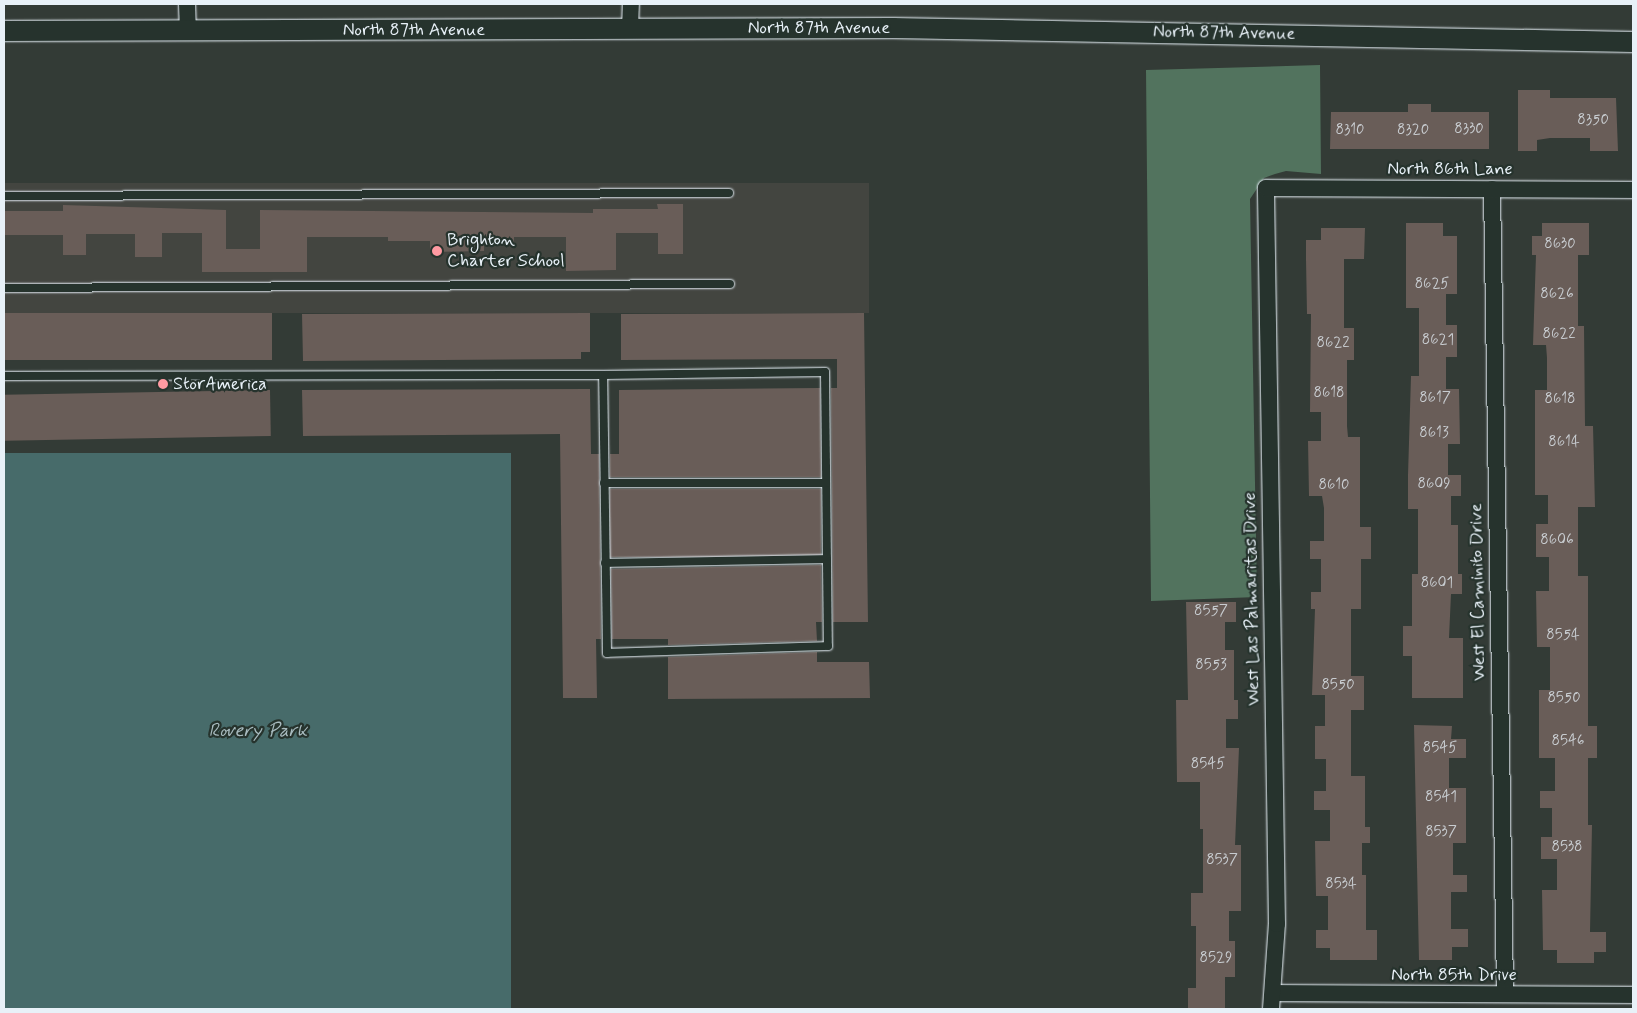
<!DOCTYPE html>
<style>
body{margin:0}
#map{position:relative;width:1637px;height:1013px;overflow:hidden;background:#333b36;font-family:Mynerve,sans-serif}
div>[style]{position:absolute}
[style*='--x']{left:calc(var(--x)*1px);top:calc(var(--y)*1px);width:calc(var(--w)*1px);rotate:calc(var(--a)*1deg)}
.built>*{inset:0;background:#434540;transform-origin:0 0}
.green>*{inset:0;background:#52735e}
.water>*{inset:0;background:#476b6a;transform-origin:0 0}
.building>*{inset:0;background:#695d58;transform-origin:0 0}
.roads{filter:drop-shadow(0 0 1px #e8f1f8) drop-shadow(0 0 1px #e8f1f8)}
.service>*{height:8px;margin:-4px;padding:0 4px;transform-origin:4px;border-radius:4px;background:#26332d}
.minor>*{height:16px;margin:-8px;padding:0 8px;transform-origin:8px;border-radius:8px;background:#26332d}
.tertiary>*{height:20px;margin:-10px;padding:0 10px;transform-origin:10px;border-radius:10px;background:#26332d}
.dots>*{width:14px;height:14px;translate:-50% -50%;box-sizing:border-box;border:2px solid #26332d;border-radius:50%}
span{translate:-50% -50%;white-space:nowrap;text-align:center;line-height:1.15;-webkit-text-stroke:4.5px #26332d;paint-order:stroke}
.number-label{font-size:15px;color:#c8ccd0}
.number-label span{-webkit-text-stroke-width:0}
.street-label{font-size:18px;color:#e8f1f8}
.poi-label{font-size:18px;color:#e8f1f8}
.left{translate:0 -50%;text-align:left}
.water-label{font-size:19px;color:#a8bbbf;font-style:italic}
.frame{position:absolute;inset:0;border:5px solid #e8f1f8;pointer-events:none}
</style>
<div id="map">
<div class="built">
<div style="left:869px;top:183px;width:130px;height:865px;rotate:90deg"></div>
</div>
<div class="green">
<div style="clip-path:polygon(1320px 65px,1321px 174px,1286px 171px,1275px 174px,1264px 178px,1250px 199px,1257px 597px,1151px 601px,1146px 70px)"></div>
</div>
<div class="water">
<div style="left:4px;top:453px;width:507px;height:556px"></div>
</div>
<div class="building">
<div style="clip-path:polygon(1518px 90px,1550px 90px,1550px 98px,1616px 98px,1618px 151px,1590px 151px,1590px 138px,1550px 138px,1537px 140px,1537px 151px,1518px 151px)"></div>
<div style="clip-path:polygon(1408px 104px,1431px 104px,1431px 112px,1489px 112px,1489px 149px,1330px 149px,1331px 112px,1408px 112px)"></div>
<div style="clip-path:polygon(657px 204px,683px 204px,683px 254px,658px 254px,658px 233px,616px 233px,616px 270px,566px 271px,566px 237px,514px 237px,514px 242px,484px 242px,484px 251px,430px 252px,430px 241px,388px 241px,388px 237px,307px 237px,307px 272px,202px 272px,202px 233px,162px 233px,162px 257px,135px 257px,135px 234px,86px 234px,86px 255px,63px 255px,63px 235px,4px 235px,4px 211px,63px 211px,63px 205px,226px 210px,226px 249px,260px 249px,260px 210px,593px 213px,593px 209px,658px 209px)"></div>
<div style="clip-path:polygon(1406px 223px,1443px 223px,1443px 236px,1457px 236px,1457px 294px,1446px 294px,1446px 325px,1457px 325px,1457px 357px,1446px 357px,1446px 389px,1459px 389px,1460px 444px,1448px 444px,1448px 475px,1461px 475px,1461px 496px,1451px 496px,1451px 525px,1458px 525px,1458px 574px,1462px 574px,1462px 594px,1451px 594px,1449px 638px,1463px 638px,1463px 698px,1412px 698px,1412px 656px,1403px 656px,1403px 626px,1412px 626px,1412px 574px,1418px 574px,1418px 509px,1408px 509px,1408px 475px,1411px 376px,1419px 376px,1419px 308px,1406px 308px)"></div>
<div style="clip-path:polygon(1542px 223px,1589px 223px,1589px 255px,1578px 255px,1578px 326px,1584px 326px,1585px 426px,1593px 426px,1595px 507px,1578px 507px,1578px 576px,1588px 576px,1588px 726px,1597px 726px,1597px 758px,1588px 758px,1588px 825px,1592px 825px,1590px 932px,1606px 932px,1606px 952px,1594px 952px,1594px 963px,1557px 963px,1557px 950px,1543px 950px,1542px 890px,1557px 890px,1557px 859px,1541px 859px,1541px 837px,1552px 837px,1552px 808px,1540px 808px,1540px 791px,1555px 791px,1555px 758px,1539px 758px,1539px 690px,1550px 690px,1550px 647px,1537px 647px,1536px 591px,1549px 591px,1549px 557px,1536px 557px,1536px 524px,1548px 524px,1548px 495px,1535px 495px,1535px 390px,1547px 390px,1547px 358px,1546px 345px,1533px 345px,1536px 255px,1532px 255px,1532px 236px,1542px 236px)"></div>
<div style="clip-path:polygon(1321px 228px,1365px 228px,1364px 259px,1344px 259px,1344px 328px,1354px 328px,1354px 360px,1347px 360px,1347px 426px,1348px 437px,1360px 437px,1360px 527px,1371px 527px,1371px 559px,1361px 559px,1361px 609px,1351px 609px,1351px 676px,1364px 676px,1364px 710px,1351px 710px,1351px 776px,1365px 776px,1365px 827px,1370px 827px,1370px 843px,1362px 843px,1362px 875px,1366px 875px,1366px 930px,1377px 930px,1377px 960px,1330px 960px,1330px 948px,1316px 948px,1316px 930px,1328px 930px,1328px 896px,1316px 896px,1315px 841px,1330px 841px,1330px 810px,1314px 810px,1314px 791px,1326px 791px,1326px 759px,1315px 759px,1315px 726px,1325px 726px,1325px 695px,1312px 695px,1315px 609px,1311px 609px,1311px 592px,1321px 592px,1321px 559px,1310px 559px,1310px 541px,1324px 541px,1324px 508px,1322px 496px,1309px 496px,1308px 441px,1321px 441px,1321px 412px,1310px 412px,1311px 314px,1307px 314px,1306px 259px,1306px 240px,1321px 240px)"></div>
<div style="left:272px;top:313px;width:47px;height:268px;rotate:90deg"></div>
<div style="clip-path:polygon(590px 313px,590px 352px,581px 352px,581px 359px,303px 361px,302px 314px)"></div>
<div style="clip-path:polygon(864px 313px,868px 622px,833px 622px,831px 388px,837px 388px,837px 359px,621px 360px,621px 314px)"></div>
<div style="clip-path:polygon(820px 388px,821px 477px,610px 477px,610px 454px,619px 454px,619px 390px)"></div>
<div style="clip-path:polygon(590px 389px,591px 454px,599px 454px,601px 639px,596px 639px,597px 698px,563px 698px,560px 434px,303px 436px,302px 390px)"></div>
<div style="left:270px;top:390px;width:46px;height:266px;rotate:89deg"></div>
<div style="left:610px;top:489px;width:211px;height:68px"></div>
<div style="clip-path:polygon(821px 565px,822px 622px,816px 622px,817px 641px,668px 645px,668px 639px,612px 639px,611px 569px)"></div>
<div style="clip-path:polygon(1186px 602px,1236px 602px,1236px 622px,1225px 622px,1225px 650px,1234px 650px,1234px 700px,1238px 700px,1238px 719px,1226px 719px,1226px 748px,1239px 748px,1235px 845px,1241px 845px,1241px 911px,1229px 911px,1229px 941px,1235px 941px,1235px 977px,1225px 977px,1225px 1009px,1188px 1009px,1188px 988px,1196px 988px,1196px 926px,1191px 926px,1191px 893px,1203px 893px,1203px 829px,1200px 829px,1200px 782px,1177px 782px,1176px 700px,1188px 700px)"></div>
<div style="clip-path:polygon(817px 652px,817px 662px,869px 662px,870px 698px,668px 699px,668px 657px)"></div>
<div style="clip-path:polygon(1414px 725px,1452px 726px,1451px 739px,1466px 739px,1466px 758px,1449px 758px,1449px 788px,1466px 788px,1466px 843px,1453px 843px,1453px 875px,1467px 875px,1467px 892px,1451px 892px,1451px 929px,1468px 929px,1468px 947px,1452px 947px,1452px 960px,1419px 960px)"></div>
</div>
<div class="roads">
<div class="service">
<div style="--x:4;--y:196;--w:725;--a:-0.24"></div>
<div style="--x:4;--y:288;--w:726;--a:-0.32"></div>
<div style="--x:4;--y:376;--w:599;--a:-0.1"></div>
<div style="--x:603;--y:375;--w:222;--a:-0.8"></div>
<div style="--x:825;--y:372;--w:274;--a:89.4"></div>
<div style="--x:828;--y:646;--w:221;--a:178.2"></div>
<div style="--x:607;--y:653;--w:278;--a:-90.8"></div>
<div style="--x:604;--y:483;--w:222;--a:0"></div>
<div style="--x:605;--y:563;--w:222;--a:-1"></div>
</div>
<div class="minor">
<div style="--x:187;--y:4;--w:27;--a:88"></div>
<div style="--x:630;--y:29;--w:25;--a:-88"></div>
<div style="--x:1492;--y:189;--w:805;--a:89.07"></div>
<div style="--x:1274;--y:993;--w:359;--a:0.3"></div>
<div style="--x:1271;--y:1009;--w:85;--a:-86"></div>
<div style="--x:1277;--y:924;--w:736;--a:-90.86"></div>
<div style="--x:1266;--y:188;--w:367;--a:0.3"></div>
</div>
<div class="tertiary">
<div style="--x:4;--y:31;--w:889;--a:-0.19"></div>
<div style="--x:893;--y:28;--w:740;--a:1.08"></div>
</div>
</div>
<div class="dots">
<div style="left:437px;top:251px;background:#ff9aa2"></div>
<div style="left:163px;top:384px;background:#ff9aa2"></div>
</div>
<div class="number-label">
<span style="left:1593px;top:121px">8350</span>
<span style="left:1469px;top:130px">8330</span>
<span style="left:1350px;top:131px">8310</span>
<span style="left:1413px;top:131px">8320</span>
<span style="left:1560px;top:245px">8630</span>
<span style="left:1432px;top:285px">8625</span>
<span style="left:1557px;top:295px">8626</span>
<span style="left:1559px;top:335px">8622</span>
<span style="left:1438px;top:341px">8621</span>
<span style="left:1333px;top:344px">8622</span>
<span style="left:1329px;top:394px">8618</span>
<span style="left:1435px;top:399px">8617</span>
<span style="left:1560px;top:400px">8618</span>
<span style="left:1434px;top:434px">8613</span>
<span style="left:1564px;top:443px">8614</span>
<span style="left:1434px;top:485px">8609</span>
<span style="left:1334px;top:486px">8610</span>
<span style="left:1557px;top:541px">8606</span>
<span style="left:1437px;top:584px">8601</span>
<span style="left:1211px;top:612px">8557</span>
<span style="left:1563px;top:636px">8554</span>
<span style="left:1211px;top:666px">8553</span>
<span style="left:1338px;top:686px">8550</span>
<span style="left:1564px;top:699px">8550</span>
<span style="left:1568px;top:742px">8546</span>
<span style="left:1440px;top:749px">8545</span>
<span style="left:1208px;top:765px">8545</span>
<span style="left:1441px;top:798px">8541</span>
<span style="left:1441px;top:833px">8537</span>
<span style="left:1567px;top:848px">8538</span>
<span style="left:1222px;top:861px">8537</span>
<span style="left:1341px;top:885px">8534</span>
<span style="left:1216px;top:959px">8529</span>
</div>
<div class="street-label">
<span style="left:819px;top:28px">North 87th Avenue</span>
<span style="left:414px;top:30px">North 87th Avenue</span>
<span style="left:1224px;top:33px;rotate:1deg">North 87th Avenue</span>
<span style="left:1450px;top:169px">North 86th Lane</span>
<span style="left:1478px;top:592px;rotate:-91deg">West El Caminito Drive</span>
<span style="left:1252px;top:599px;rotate:-91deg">West Las Palmaritas Drive</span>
<span style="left:1454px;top:975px">North 85th Drive</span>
</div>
<div class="poi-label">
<span class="left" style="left:447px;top:251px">Brighton<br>Charter School</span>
<span class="left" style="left:173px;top:384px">StorAmerica</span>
</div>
<div class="water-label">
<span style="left:258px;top:731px">Rovery Park</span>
</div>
<div class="frame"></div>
</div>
